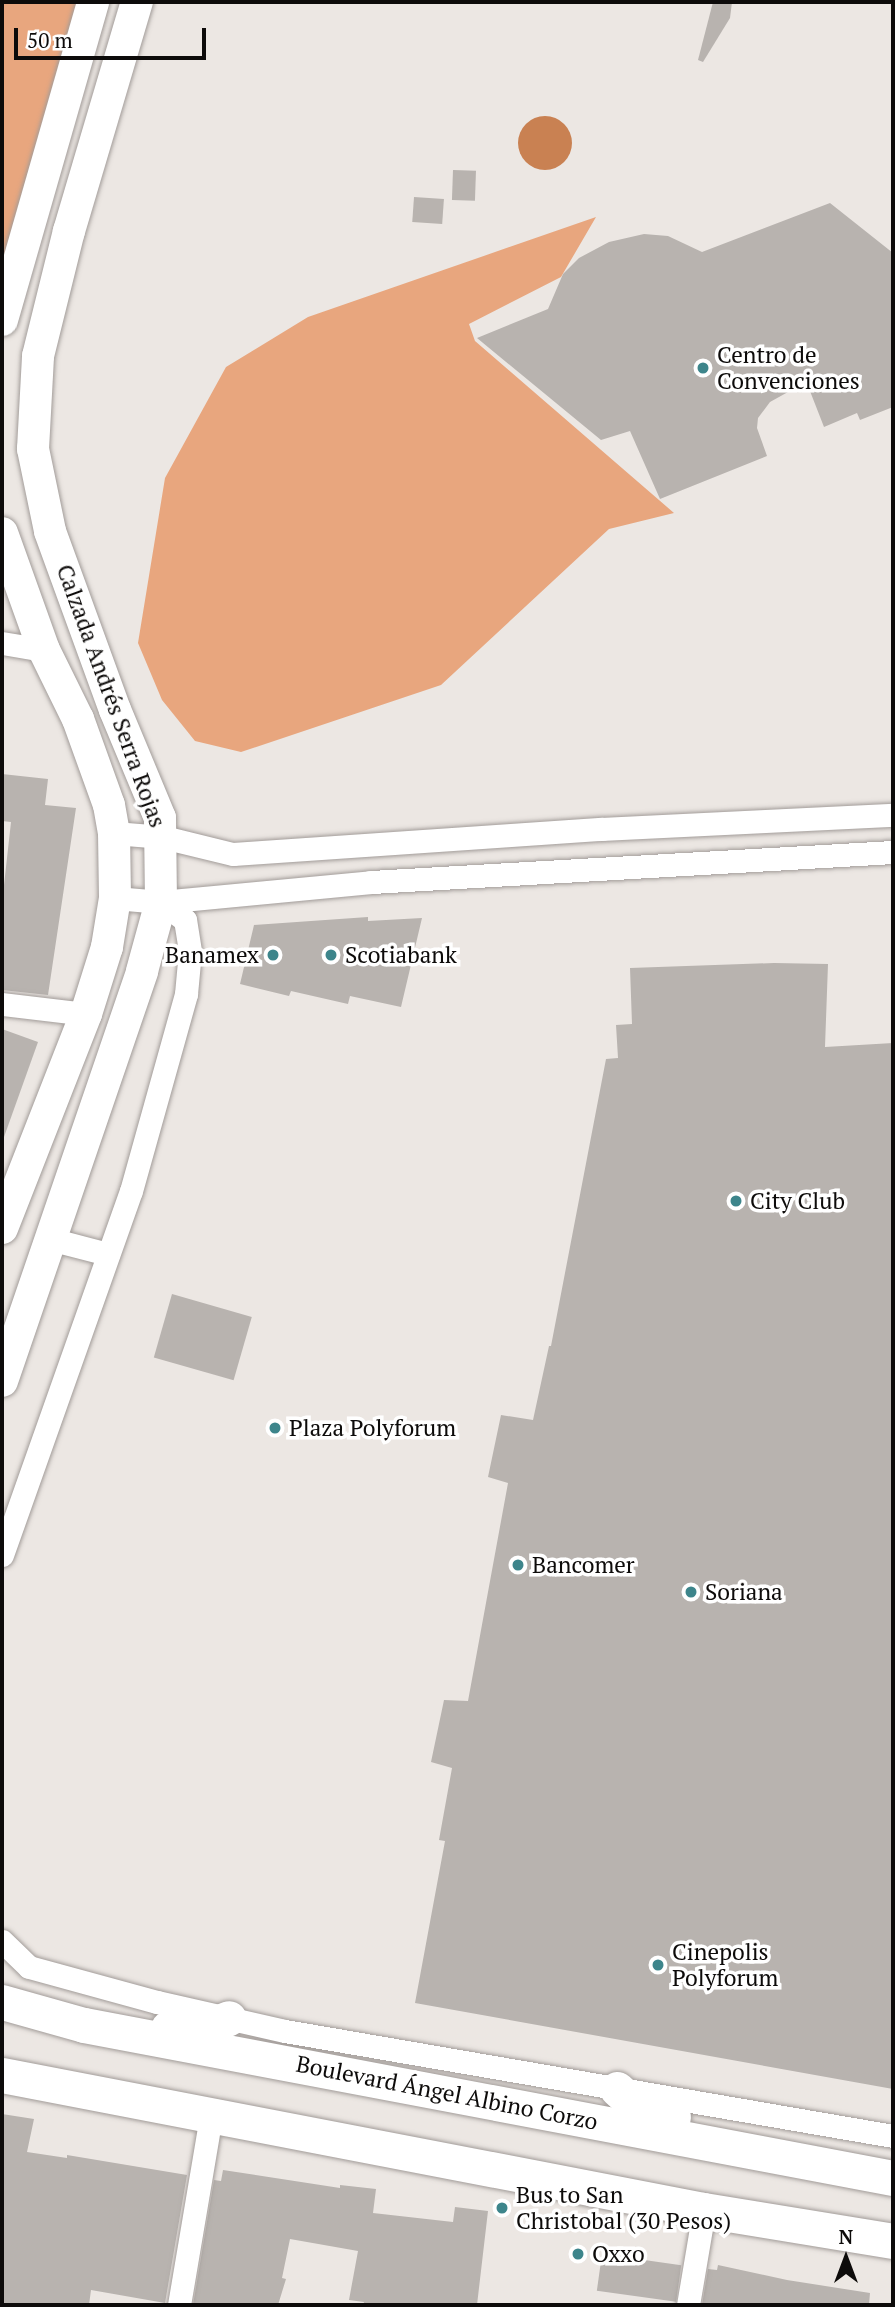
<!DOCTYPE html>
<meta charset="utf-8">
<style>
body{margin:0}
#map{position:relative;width:895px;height:2307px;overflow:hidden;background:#ece7e3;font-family:"PT Serif",serif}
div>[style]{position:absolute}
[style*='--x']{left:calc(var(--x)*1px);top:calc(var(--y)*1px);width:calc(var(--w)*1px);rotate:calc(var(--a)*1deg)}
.green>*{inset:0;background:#e8a67e}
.water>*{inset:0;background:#c98152}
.round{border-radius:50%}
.building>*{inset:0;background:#b8b3af;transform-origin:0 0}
.roads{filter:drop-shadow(0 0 2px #a29c99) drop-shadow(0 0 2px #a29c99)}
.minor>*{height:23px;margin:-11.5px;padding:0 11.5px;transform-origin:11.5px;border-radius:11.5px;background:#fff}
.secondary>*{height:32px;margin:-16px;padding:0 16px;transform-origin:16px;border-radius:16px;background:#fff}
.primary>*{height:35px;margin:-17.5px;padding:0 17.5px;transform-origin:17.5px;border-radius:17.5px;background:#fff}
.dots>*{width:19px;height:19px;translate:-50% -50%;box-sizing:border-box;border:4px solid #fff;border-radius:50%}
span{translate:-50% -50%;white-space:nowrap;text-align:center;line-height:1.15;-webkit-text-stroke:7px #fff;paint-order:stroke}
.poi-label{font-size:23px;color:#0d0b0a}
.left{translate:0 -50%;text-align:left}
.right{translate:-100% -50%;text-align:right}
.street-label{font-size:23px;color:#0d0b0a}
.frame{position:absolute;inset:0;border:4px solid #0d0b0a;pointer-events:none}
.north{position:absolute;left:811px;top:2223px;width:70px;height:70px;-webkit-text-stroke:5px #fff;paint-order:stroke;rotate:0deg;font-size:19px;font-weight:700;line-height:28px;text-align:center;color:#0d0b0a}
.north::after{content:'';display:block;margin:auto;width:24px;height:32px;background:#0d0b0a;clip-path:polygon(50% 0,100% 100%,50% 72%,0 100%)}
.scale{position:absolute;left:14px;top:28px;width:192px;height:32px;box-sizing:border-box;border:4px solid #0d0b0a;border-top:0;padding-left:9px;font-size:21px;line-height:24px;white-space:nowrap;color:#0d0b0a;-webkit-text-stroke:5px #fff;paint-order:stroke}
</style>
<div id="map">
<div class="green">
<div style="clip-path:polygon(2px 2px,77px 2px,2px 272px)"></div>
<div style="clip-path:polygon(596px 217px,561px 277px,469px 324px,475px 341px,674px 513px,609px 529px,441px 685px,241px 752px,195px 741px,162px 700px,138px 643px,165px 478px,226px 367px,308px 317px)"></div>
</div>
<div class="water">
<div class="round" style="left:518px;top:116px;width:54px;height:54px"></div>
</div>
<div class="building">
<div style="clip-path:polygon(713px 2px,732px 2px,730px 18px,703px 62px,698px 60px)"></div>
<div style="left:453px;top:170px;width:23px;height:30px;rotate:2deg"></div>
<div style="left:414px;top:197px;width:30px;height:25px;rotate:4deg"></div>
<div style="clip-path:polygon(830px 203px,893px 253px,893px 407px,860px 420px,857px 413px,824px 427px,808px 386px,788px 392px,770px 402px,758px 418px,757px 428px,767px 456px,660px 499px,630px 431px,601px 440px,477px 338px,548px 309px,563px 274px,579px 258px,609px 242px,644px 234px,668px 236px,702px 252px)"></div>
<div style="clip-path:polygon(2px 774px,48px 779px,45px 805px,76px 808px,48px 995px,2px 990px,2px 903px,11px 822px,2px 821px)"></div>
<div style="clip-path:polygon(368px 917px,368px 921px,422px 918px,401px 1007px,350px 996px,348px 1004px,291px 991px,289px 996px,240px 984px,254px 925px)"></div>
<div style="clip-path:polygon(774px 963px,828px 964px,825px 1047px,893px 1043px,893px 2089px,415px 2003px,445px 1841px,439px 1840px,452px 1768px,431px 1762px,444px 1700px,468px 1701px,508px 1483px,488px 1477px,501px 1415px,533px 1420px,549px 1346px,551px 1346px,606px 1059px,618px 1058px,616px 1025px,632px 1024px,630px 968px)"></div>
<div style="clip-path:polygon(2px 1029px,38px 1042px,4px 1137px,2px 1136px)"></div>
<div style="left:172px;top:1294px;width:83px;height:66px;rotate:16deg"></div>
<div style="clip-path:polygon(2px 2114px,34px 2119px,27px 2152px,67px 2158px,67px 2155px,187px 2175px,165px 2303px,91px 2290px,89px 2305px,2px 2305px)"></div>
<div style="clip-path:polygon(223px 2170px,340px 2188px,340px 2185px,376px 2189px,373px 2213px,453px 2222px,455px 2207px,488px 2211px,477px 2305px,363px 2305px,364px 2302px,349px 2300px,358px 2251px,290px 2239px,282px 2278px,286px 2279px,278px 2305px,193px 2305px,214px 2180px,221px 2181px)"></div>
<div style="left:602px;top:2254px;width:80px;height:37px;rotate:8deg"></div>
<div style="clip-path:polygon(718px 2265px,787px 2280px,870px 2293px,869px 2305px,702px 2305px,708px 2269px,717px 2270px)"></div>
</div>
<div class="roads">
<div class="minor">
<div style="--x:2;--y:643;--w:43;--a:9.5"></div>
<div style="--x:114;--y:833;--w:49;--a:4.7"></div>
<div style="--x:163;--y:837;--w:72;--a:13.7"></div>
<div style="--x:233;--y:854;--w:370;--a:-3.9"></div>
<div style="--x:602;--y:829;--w:291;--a:-2.8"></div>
<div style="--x:115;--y:898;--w:46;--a:5"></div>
<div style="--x:161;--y:902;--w:211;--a:-5.4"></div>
<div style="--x:371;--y:882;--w:523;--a:-3.29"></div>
<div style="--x:2;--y:1004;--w:85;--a:6.8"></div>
<div style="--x:50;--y:1239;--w:60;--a:14.5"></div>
<div style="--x:2;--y:1555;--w:386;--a:-70.5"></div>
<div style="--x:131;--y:1191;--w:205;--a:-74.4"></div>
<div style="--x:186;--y:994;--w:43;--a:-84.7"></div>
<div style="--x:190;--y:951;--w:31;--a:-99"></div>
<div style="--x:185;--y:920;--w:30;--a:-143"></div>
<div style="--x:2;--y:1941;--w:37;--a:44"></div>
<div style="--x:29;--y:1967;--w:133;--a:15.3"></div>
<div style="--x:157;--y:2002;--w:131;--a:12.8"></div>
<div style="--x:285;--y:2031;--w:617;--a:9.8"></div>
<div style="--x:179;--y:2305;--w:193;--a:-80.4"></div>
<div style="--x:688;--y:2305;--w:96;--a:-80.4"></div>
</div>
<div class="secondary">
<div style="--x:2;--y:320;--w:331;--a:-74"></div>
<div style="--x:2;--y:533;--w:124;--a:70.3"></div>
<div style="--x:44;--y:650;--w:77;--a:63.8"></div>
<div style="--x:78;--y:719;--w:91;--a:70.2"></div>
<div style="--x:109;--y:805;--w:28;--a:80"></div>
<div style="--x:114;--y:833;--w:65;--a:89.1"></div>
<div style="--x:115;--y:898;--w:50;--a:99.3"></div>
<div style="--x:107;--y:947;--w:70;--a:107.4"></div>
<div style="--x:86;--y:1014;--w:230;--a:111.4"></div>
<div style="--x:2;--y:1381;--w:433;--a:-71.1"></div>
<div style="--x:142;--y:971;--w:72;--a:-74.6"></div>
<div style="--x:161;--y:902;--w:84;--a:-90.7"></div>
<div style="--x:160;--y:818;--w:117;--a:-112.6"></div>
<div style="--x:115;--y:710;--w:190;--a:-110"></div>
<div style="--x:50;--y:531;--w:84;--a:-101.7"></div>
<div style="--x:33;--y:449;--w:93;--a:-86.9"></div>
<div style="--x:38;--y:356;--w:129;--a:-76.1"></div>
<div style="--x:69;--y:231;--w:239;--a:-73.5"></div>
</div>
<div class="primary">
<div style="--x:2;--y:2002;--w:85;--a:15.7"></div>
<div style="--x:84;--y:2025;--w:823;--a:10.71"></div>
<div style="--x:168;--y:2028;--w:30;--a:4"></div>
<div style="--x:198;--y:2030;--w:33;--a:-21"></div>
<div style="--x:2;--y:2075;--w:715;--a:10.89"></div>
<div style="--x:704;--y:2210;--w:192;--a:9.3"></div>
<div style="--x:617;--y:2089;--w:28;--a:42"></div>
<div style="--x:638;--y:2108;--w:36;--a:14"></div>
</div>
</div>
<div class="dots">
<div style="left:703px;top:368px;background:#3d858b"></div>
<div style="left:273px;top:955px;background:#3d858b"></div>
<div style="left:331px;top:955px;background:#3d858b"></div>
<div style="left:736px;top:1201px;background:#3d858b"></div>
<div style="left:275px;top:1428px;background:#3d858b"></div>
<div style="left:518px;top:1565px;background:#3d858b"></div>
<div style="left:691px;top:1592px;background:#3d858b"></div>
<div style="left:658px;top:1965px;background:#3d858b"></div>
<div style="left:502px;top:2208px;background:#3d858b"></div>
<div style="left:578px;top:2254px;background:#3d858b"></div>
</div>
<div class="poi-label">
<span class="left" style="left:717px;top:368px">Centro de<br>Convenciones</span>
<span class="right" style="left:259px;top:955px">Banamex</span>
<span class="left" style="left:345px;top:955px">Scotiabank</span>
<span class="left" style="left:750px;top:1201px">City Club</span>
<span class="left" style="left:289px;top:1428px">Plaza Polyforum</span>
<span class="left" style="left:532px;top:1565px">Bancomer</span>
<span class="left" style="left:705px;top:1592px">Soriana</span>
<span class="left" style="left:672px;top:1965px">Cinepolis<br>Polyforum</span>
<span class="left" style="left:516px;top:2208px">Bus to San<br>Christobal (30 Pesos)</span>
<span class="left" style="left:592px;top:2254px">Oxxo</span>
</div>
<div class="street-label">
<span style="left:111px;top:696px;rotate:70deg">Calzada Andrés Serra Rojas</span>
<span style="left:447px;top:2093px;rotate:11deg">Boulevard Ángel Albino Corzo</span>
</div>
<div class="frame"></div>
<div class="north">N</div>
<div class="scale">50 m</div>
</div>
